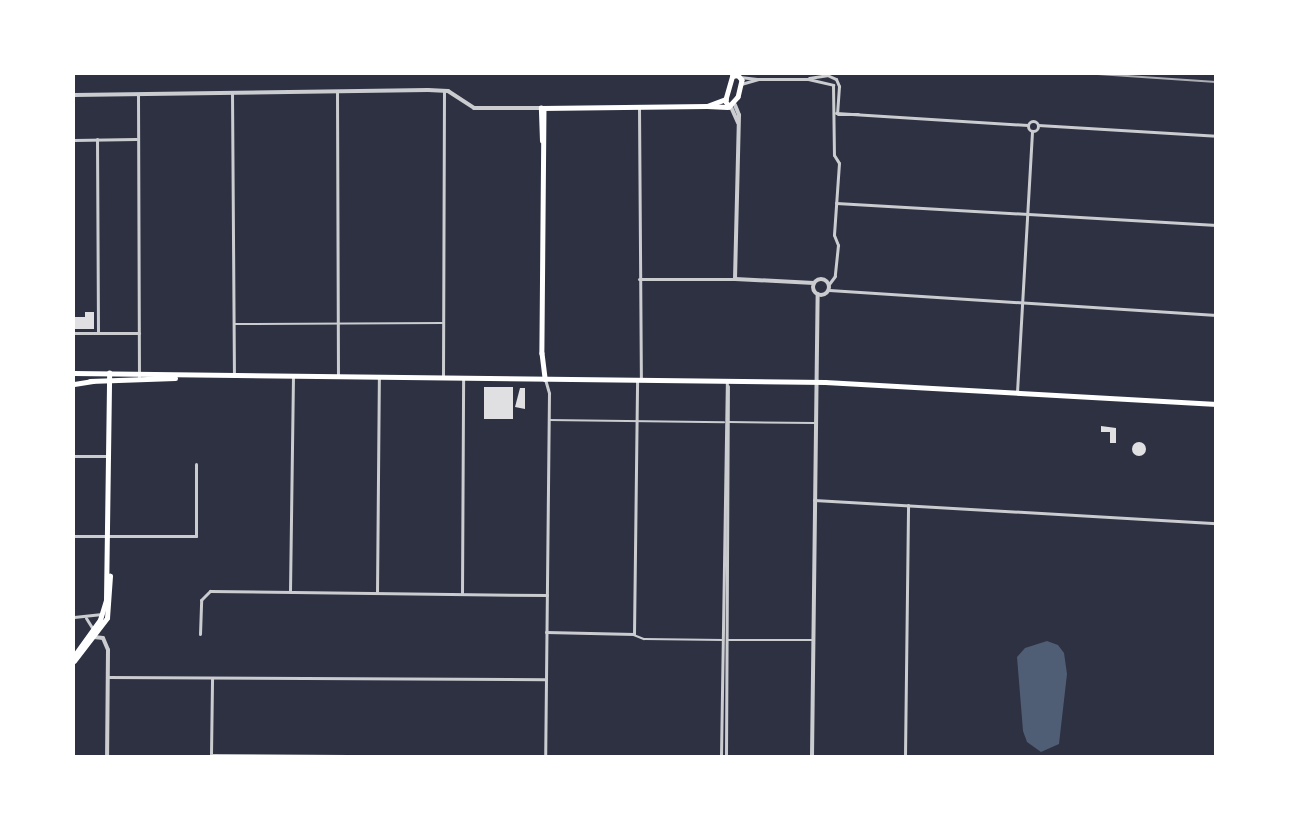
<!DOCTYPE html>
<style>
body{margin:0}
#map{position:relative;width:1289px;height:830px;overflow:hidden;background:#2d3142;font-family:Commissioner,sans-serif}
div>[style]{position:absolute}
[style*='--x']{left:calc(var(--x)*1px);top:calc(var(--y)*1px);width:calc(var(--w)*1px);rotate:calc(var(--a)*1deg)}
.water>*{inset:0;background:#4f5d75}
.building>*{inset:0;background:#e0e0e3;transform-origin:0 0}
.round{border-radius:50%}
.service>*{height:1.5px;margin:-0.75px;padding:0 0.75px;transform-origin:0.75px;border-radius:0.75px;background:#caccd0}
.minor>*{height:3px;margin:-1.5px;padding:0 1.5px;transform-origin:1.5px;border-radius:1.5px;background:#caccd0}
.minor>.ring{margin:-1.5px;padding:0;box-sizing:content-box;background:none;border:3px solid #caccd0;border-radius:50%}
.tertiary>*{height:4px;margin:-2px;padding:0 2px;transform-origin:2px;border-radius:2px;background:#caccd0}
.tertiary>.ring{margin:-2px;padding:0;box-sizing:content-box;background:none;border:4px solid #caccd0;border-radius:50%}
.secondary>*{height:4.5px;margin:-2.25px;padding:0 2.25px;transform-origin:2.25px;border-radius:2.25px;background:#fff}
.primary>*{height:4.5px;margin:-2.25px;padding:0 2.25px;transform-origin:2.25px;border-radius:2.25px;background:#fff}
.motorway>*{height:5px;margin:-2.5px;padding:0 2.5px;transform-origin:2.5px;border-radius:2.5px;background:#fff}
.rail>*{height:1.5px;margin:-0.75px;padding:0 0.75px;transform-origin:0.75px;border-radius:0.75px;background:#abadb3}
span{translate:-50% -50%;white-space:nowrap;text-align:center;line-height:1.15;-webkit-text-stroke:4.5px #fff;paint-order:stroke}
.frame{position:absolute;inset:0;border:75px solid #fff;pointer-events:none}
</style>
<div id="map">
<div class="water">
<div style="clip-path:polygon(1047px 641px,1058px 645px,1064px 653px,1067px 674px,1059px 744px,1041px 752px,1027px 742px,1023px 731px,1017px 657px,1025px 648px)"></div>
</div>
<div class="building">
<div style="clip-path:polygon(85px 312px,94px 312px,94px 329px,75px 329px,74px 317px,85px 317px)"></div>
<div style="left:484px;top:387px;width:29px;height:32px"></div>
<div style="clip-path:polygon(520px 388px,525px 388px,525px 409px,515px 407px)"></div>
<div style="clip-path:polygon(1101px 426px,1116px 428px,1116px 443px,1110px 443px,1110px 432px,1101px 432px)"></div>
<div class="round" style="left:1132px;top:442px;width:14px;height:14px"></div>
</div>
<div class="service">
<div style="--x:234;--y:324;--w:208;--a:-0.3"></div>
<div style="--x:549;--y:420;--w:175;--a:0.7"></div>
<div style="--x:729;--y:422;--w:85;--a:0.7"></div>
<div style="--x:634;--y:635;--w:11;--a:22"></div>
<div style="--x:644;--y:639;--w:79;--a:0.7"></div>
<div style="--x:728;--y:640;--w:85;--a:0"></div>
</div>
<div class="minor">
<div style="--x:740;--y:77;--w:17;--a:7"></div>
<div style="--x:809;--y:78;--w:18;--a:-9"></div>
<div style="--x:827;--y:75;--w:10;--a:24"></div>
<div style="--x:836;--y:79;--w:8;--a:67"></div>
<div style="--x:839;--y:86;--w:26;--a:94"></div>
<div style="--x:741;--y:84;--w:18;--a:-16"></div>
<div style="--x:758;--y:79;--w:50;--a:0"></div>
<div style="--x:808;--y:79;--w:26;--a:13"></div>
<div style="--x:833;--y:85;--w:70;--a:89.2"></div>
<div style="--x:834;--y:155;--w:9;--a:58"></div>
<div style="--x:839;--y:163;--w:72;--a:94"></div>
<div style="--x:834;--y:235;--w:11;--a:68"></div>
<div style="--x:838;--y:245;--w:31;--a:96"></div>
<div style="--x:835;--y:276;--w:10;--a:127"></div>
<div style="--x:337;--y:91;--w:286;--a:89.8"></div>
<div style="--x:232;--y:93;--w:283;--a:89.6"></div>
<div style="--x:138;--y:94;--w:285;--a:89.8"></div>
<div style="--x:639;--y:107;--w:273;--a:89.6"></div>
<div style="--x:836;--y:113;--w:192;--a:3.6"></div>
<div style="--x:838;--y:114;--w:20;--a:0"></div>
<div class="ring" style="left:1028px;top:121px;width:7px;height:7px"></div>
<div style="--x:1038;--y:125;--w:178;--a:3.5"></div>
<div style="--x:97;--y:139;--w:194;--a:89.7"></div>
<div style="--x:74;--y:140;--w:62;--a:-0.9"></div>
<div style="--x:836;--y:203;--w:381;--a:3.3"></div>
<div style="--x:639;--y:279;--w:96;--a:0"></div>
<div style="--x:829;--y:290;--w:388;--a:3.7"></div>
<div style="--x:74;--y:333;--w:65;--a:0"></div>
<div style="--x:443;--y:377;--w:286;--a:-89.8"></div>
<div style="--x:545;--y:379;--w:15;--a:74"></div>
<div style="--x:549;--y:393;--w:363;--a:90.6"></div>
<div style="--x:1017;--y:392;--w:261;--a:-86.7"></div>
<div style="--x:74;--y:456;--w:34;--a:0"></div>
<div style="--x:814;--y:500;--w:403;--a:3.3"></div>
<div style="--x:74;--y:536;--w:122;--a:0"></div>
<div style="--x:196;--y:536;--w:72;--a:-90"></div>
<div style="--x:290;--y:591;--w:214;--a:-89.2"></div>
<div style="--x:377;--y:593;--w:215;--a:-89.5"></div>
<div style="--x:462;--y:594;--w:215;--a:-89.7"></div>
<div style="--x:74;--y:617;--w:28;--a:-6"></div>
<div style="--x:86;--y:618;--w:13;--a:58"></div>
<div style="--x:546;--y:632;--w:88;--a:1.3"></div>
<div style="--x:634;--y:634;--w:254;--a:-89.3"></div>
<div style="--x:200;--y:634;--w:34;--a:-88"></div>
<div style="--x:201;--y:600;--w:13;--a:-45"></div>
<div style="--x:210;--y:591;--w:337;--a:0.7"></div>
<div style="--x:108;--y:677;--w:438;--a:0.3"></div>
<div style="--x:211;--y:754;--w:76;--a:-89.2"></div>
<div style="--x:211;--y:755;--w:137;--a:0.4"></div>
<div style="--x:721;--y:756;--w:375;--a:-89.1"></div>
<div style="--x:726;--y:756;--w:370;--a:-89.7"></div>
<div style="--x:905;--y:756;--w:251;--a:-89.3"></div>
</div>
<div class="tertiary">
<div style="--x:74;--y:95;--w:354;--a:-0.8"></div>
<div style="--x:428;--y:90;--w:20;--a:3"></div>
<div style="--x:448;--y:91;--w:31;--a:33"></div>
<div style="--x:474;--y:108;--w:67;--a:0"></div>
<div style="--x:735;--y:105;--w:11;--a:68"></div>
<div style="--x:739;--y:115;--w:164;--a:91.4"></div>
<div style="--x:735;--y:279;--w:79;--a:2.9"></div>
<div style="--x:731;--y:107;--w:17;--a:66"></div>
<div class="ring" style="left:813px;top:279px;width:12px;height:12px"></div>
<div style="--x:94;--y:637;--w:9;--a:6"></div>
<div style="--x:103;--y:638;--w:13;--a:67"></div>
<div style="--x:108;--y:650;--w:106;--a:90.5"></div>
<div style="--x:812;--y:756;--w:462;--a:-89.3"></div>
</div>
<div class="secondary">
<div style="--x:738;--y:75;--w:6;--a:51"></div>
<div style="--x:742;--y:80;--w:17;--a:103"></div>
<div style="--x:738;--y:97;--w:13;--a:132"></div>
<div style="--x:729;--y:107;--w:7;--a:-124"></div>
<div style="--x:725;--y:101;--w:26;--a:-74"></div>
<div style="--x:732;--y:76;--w:6;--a:-9"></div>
<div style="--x:707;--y:106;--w:20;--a:3"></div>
<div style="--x:544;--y:108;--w:245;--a:90.5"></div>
<div style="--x:542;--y:353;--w:26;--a:83"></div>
<div style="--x:542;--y:141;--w:33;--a:-92"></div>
<div style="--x:541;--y:108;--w:166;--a:-0.7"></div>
<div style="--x:707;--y:106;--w:20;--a:-20"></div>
</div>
<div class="primary">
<div style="--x:74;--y:373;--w:751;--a:0.69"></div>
<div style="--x:825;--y:382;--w:392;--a:3.2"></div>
<div style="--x:90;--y:381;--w:85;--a:-2"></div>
<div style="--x:74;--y:656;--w:44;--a:-54.2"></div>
<div style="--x:100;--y:620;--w:21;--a:-73"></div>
<div style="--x:106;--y:600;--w:227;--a:-89.2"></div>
<div style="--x:74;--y:661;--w:54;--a:-52.5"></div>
<div style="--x:107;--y:618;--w:42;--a:-85.9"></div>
</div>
<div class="motorway">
<div style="--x:74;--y:384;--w:19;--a:-9"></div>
</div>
<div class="rail">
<div style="--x:1098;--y:74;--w:118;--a:3.9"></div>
</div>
<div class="frame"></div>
</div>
